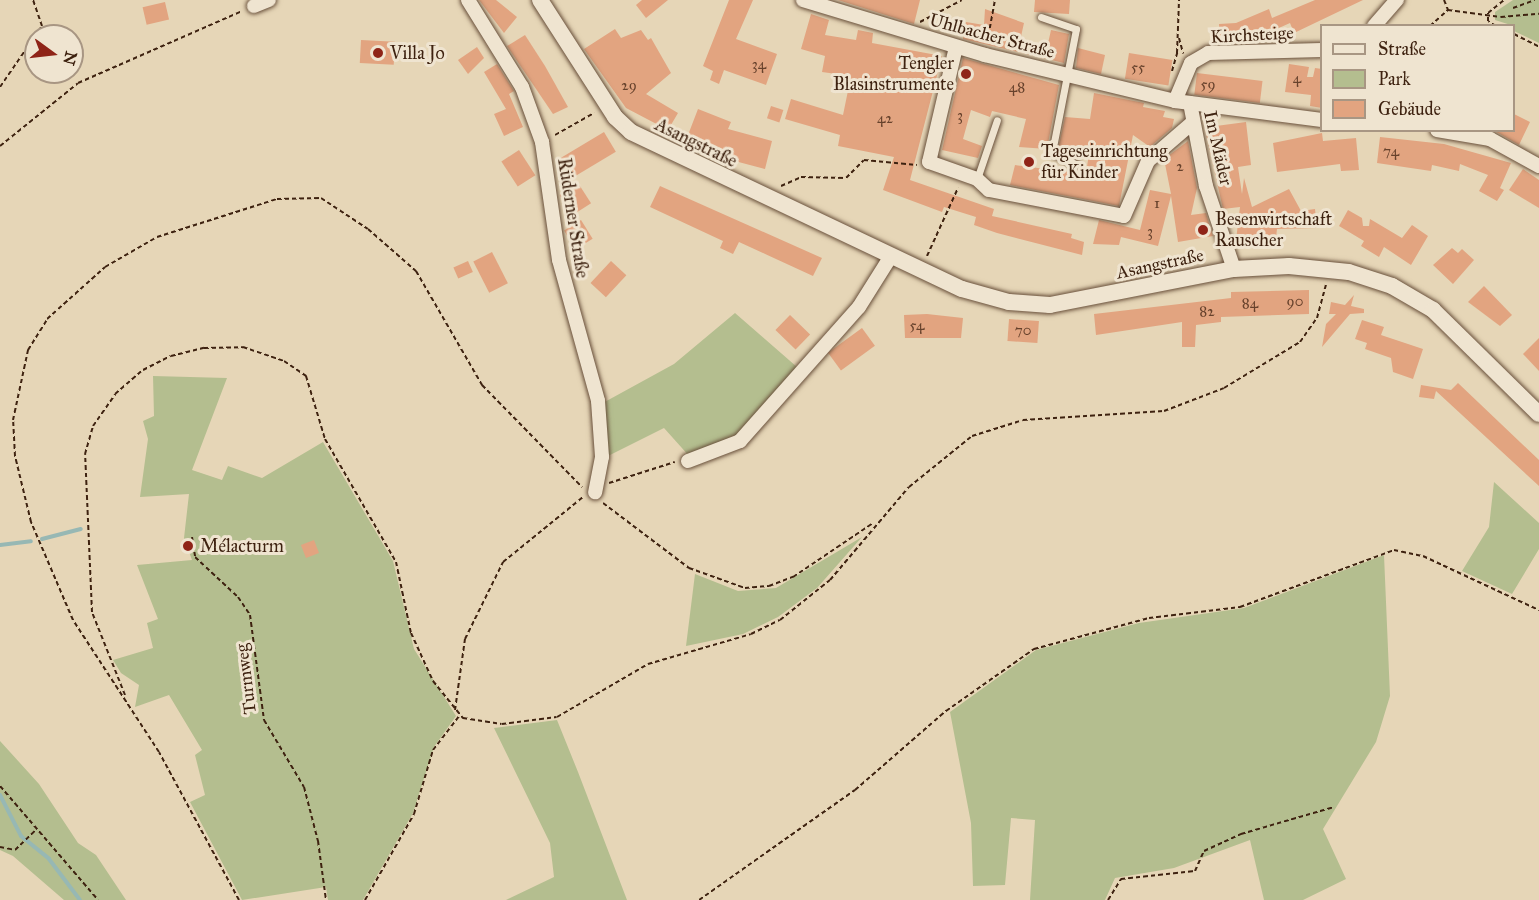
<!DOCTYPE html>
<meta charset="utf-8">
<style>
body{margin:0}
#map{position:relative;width:1539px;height:900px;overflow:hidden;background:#e6d6b7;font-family:"IM FELL Great Primer",serif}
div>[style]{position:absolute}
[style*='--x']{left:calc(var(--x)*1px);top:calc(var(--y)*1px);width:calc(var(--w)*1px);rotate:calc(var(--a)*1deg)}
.green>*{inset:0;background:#b4be8f}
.stream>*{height:4px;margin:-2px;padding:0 2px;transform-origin:2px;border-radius:2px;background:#97b8b4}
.building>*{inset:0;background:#e2a480;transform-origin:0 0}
.path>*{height:2px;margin-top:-1px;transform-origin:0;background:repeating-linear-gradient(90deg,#3e2210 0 4.5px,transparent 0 7.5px)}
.roads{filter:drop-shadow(0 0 2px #684f3a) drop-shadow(0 0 2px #684f3a)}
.service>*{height:7px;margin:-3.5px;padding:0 3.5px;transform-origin:3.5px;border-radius:3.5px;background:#efe4d0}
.minor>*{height:14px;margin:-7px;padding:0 7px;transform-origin:7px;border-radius:7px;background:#efe4d0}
.tertiary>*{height:16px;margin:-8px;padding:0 8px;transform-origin:8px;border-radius:8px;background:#efe4d0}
.dots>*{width:16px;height:16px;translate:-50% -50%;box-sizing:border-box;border:3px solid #efe4d0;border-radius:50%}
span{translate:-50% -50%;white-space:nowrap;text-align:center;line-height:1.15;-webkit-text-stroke:6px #efe4d0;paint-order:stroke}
.number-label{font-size:15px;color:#67422c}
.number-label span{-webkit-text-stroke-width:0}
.street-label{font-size:18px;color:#3e2210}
.poi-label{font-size:18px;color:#3e2210}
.left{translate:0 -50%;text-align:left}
.right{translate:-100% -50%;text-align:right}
.legend{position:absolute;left:1320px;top:24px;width:195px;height:108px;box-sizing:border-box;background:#efe4d0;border:2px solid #a89683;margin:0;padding:8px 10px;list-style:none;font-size:18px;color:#3e2210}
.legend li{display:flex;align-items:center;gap:12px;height:30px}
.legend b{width:30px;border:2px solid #a89683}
.north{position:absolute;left:24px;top:24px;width:60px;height:60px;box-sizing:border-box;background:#efe4d0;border:2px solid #a89683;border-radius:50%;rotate:105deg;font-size:16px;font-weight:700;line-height:24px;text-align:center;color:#3e2210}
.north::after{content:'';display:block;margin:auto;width:21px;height:27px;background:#8f2418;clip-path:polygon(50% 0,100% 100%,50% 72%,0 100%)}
</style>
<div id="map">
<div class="green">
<div style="clip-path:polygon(1513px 0,1539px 0,1539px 43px,1514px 31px,1514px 26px,1495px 20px,1495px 12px)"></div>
<div style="clip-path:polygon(735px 313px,797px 367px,738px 438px,690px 457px,664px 428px,606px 457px,601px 404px,674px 364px)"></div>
<div style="clip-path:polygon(153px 376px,227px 378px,192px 470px,222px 480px,228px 466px,262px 478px,323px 442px,393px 561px,414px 649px,456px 716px,434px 747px,413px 813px,363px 900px,328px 900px,326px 887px,242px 900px,190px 802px,205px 795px,195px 755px,202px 750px,169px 695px,135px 707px,139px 685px,121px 673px,113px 660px,153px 648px,147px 623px,158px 619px,137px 565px,192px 560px,184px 538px,189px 494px,140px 497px,148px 439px,143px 421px,154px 416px)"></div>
<div style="clip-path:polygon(1494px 482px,1539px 523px,1539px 549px,1512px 594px,1462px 571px,1489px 527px)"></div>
<div style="clip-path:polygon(862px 537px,817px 588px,778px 617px,743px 634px,686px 646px,695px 574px,738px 591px,776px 588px)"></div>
<div style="clip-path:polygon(1384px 555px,1390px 696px,1376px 742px,1323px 829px,1346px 879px,1303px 900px,1264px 900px,1250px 840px,1174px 868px,1115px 878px,1105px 900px,1030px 900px,1035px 820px,1011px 818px,1005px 885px,973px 886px,971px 823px,950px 712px,1036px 650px,1139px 623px,1244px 608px)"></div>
<div style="clip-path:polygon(557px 720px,578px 772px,627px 900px,506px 900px,554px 877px,550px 843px,494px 728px)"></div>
<div style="clip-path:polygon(0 741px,39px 784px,78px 843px,96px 855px,126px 900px,64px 900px,13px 856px,0 850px)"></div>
</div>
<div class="stream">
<div style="--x:42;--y:539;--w:40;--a:-14.4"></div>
<div style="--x:0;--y:545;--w:31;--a:-7"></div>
<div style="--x:0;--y:795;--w:46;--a:62.9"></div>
<div style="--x:21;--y:836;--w:36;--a:39"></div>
<div style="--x:49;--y:859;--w:51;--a:52.9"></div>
</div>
<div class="building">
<div style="clip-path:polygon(479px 0,496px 0,517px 17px,504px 33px)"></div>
<div style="clip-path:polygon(642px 0,668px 0,646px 18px,636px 5px)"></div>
<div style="clip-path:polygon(729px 0,753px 0,736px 39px,777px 54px,766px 85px,724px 70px,719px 84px,710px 80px,713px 71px,703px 66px)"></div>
<div style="clip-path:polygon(838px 0,920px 0,914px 24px)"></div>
<div style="clip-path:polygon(1035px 0,1070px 0,1069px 14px,1034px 12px)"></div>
<div style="clip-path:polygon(1315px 0,1363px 0,1294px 33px,1290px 23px,1246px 43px,1220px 44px,1219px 24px,1236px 23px,1269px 9px,1272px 18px)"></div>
<div style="left:165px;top:2px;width:18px;height:23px;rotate:77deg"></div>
<div style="clip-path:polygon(985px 9px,1024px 23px,1020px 41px,1047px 48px,1051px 30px,1069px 34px,1064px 63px,963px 39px,966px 22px,984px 25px)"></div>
<div style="clip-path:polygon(811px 14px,829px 20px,825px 35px,856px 40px,858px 30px,873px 33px,872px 43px,942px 56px,910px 180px,994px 209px,992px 216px,1072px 234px,1071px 238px,1084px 242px,1082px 255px,997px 233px,974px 225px,976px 217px,944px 207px,942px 212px,883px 190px,894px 157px,838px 146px,840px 135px,785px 119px,791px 99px,843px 115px,851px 76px,822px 72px,825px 56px,801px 49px)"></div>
<div style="clip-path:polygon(615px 29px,621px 38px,641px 30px,648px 40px,651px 38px,671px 73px,646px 94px,678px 113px,668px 130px,626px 108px,584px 49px)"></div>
<div style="clip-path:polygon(525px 35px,545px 66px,568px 107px,553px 114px,513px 55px,507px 46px)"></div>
<div style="left:361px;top:40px;width:34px;height:23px;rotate:3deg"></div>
<div style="clip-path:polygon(477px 47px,484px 58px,468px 74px,458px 60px)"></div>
<div style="clip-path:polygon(1078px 48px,1105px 55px,1101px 74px,1076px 68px)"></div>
<div style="left:1129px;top:53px;width:44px;height:26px;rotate:9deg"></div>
<div style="clip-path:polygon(963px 58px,1059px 85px,1047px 149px,1019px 147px,1026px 119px,992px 111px,990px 117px,971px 110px,963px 139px,982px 146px,978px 158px,942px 150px)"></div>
<div style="clip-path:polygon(497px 64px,514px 91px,509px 94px,523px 127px,504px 136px,494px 114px,506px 109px,484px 72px)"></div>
<div style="clip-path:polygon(1289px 64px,1309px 67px,1307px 77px,1313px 77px,1315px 68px,1322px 69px,1322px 108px,1310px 106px,1311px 95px,1285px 92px)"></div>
<div style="left:1197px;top:73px;width:66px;height:22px;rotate:7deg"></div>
<div style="clip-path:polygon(1094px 93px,1144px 103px,1143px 107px,1165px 111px,1163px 117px,1174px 119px,1172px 128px,1150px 147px,1133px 135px,1119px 206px,1010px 185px,1015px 165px,1086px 174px,1089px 153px,1058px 149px,1065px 117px,1090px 119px)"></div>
<div style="left:771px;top:106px;width:13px;height:13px;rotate:18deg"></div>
<div style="clip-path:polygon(698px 109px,731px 122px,728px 129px,772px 141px,765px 169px,731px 160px,733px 153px,688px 135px)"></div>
<div style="clip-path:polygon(1514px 114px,1530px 122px,1519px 145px,1493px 130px,1514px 130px)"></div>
<div style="clip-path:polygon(1203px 121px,1216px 126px,1246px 122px,1251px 165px,1238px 167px,1242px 194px,1244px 178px,1252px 207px,1289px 189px,1301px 211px,1315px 209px,1317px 228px,1277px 229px,1275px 246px,1236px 240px,1240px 207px,1223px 209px)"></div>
<div style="left:604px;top:132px;width:23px;height:54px;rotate:59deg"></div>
<div style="clip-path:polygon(1322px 133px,1323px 141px,1356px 138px,1359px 170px,1341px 171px,1340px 164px,1277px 172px,1273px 143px)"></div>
<div style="clip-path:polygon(1380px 137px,1444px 144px,1511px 163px,1500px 188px,1504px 190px,1497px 201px,1479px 191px,1488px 175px,1460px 164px,1459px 171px,1432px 165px,1431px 171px,1377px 163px)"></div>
<div style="clip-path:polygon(1188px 141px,1197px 188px,1191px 215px,1206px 213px,1213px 236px,1178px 242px,1171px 196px,1158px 246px,1121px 237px,1119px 245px,1093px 244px,1099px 220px,1140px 230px,1150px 190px,1171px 194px,1164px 159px)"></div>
<div style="left:519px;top:150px;width:30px;height:21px;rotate:57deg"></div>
<div style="clip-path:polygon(1523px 169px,1539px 180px,1539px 208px,1509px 190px)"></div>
<div style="left:578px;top:183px;width:24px;height:22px;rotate:57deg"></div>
<div style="clip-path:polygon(660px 186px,822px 258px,813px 276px,739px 242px,733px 254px,720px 248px,723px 241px,650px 207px)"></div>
<div style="clip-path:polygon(1348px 210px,1362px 218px,1363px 226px,1369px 226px,1370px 219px,1402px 238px,1412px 225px,1428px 236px,1411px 265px,1384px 247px,1379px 257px,1361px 246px,1364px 241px,1339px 226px)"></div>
<div style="left:581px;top:220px;width:22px;height:20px;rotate:58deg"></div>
<div style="clip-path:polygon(1452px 248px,1458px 253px,1462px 249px,1474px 260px,1453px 284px,1433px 265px)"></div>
<div style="left:492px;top:252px;width:35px;height:21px;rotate:63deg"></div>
<div style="left:468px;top:261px;width:12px;height:16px;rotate:66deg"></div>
<div style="left:611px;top:261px;width:21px;height:30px;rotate:43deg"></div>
<div style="clip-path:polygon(1484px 286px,1512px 315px,1500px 326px,1468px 302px)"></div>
<div style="clip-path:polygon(1309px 290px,1309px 314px,1221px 317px,1221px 322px,1196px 325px,1195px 347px,1182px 347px,1182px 322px,1096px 335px,1094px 314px,1231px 298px,1231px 292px)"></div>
<div style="clip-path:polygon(1354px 295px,1351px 306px,1364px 309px,1364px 313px,1350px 314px,1322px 347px,1326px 324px,1336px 314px,1329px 314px,1331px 302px,1345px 305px)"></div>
<div style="clip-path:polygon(927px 314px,963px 318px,961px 338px,905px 338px,904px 315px)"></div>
<div style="left:790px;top:315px;width:28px;height:21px;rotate:44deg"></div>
<div style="left:1009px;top:319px;width:30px;height:22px;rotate:4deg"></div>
<div style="clip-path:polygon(1362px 320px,1384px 327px,1381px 335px,1423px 349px,1413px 379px,1393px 372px,1391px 358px,1365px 349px,1367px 343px,1355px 339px)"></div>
<div style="left:862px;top:328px;width:22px;height:42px;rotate:54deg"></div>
<div style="clip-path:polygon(1539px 338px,1539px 371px,1523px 354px)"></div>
<div style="clip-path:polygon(1458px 383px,1539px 460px,1539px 486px,1436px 391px,1434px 399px,1419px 397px,1421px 385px,1451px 390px)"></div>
<div style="left:314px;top:540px;width:14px;height:14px;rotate:69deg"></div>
</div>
<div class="path">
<div style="--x:1444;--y:0;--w:11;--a:68"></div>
<div style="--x:1448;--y:10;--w:53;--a:7.5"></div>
<div style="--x:1501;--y:17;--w:38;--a:-5"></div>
<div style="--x:1513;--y:8;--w:23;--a:-20"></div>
<div style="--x:920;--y:22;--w:47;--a:-27.6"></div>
<div style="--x:1430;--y:26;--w:24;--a:-42"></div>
<div style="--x:1496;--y:26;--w:9;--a:-148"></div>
<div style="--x:1488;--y:21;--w:8;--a:-90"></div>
<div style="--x:1488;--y:13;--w:21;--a:-39"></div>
<div style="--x:1514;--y:34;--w:28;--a:27"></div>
<div style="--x:1179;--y:38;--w:16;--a:75"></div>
<div style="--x:987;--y:43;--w:44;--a:-79.5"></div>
<div style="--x:1172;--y:71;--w:19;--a:-74"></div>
<div style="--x:1177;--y:53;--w:53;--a:-87.8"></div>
<div style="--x:0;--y:87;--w:74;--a:-55.5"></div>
<div style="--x:42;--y:26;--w:28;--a:-109"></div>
<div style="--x:555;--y:135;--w:45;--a:-29.4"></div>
<div style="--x:0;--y:146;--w:100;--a:-38.9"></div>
<div style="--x:78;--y:83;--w:179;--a:-23.7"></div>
<div style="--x:781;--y:186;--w:22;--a:-24"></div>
<div style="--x:801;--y:177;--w:45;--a:1.3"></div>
<div style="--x:846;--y:178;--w:25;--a:-45"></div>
<div style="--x:864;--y:160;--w:53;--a:5.4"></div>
<div style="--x:927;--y:256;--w:75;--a:-65.5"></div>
<div style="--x:609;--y:483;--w:69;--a:-17.7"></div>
<div style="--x:603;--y:503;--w:108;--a:37.1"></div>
<div style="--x:689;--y:568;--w:59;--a:19.7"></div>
<div style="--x:745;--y:588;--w:24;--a:-5"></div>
<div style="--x:769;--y:586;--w:26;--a:-21"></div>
<div style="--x:793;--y:577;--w:97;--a:-34"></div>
<div style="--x:192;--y:537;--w:20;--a:81"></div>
<div style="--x:195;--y:557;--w:59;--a:42.9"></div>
<div style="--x:238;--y:597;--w:22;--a:56"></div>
<div style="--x:250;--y:615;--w:106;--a:82.4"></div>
<div style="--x:264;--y:720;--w:78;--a:59.2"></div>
<div style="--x:304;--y:787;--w:56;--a:75.5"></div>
<div style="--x:318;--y:841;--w:60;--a:82.3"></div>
<div style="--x:125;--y:695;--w:89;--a:-111.7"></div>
<div style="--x:92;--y:612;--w:158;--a:-92.5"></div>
<div style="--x:85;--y:454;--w:29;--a:-74"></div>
<div style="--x:93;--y:426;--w:39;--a:-55"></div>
<div style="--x:115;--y:394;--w:37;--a:-41"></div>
<div style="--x:143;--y:370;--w:31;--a:-27"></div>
<div style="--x:171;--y:356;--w:34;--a:-14"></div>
<div style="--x:204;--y:348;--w:39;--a:-1"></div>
<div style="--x:243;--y:347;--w:43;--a:18.9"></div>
<div style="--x:284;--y:361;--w:27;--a:34"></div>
<div style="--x:306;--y:376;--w:66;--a:73.2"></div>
<div style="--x:325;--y:439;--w:142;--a:60"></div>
<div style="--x:396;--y:562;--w:73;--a:78.1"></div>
<div style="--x:411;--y:633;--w:53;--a:65.4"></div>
<div style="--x:433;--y:681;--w:48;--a:51"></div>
<div style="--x:463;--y:718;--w:39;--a:9"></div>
<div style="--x:502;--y:724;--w:55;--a:-7.3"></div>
<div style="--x:557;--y:717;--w:105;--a:-30.2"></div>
<div style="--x:648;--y:664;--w:107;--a:-16.2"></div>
<div style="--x:751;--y:634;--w:32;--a:-26"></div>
<div style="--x:780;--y:620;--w:64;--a:-38.7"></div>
<div style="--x:830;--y:580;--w:122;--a:-49.7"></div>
<div style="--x:909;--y:487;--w:81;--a:-39"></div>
<div style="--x:972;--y:436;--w:53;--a:-17.4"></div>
<div style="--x:1023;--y:420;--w:141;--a:-3.7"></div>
<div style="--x:1164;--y:411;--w:64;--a:-21"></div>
<div style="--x:1224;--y:388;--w:89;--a:-31.2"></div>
<div style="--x:1300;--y:342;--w:29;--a:-55"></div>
<div style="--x:1317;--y:318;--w:35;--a:-75"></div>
<div style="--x:455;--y:710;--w:72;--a:-82"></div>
<div style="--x:465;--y:639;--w:86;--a:-63.7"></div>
<div style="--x:503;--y:562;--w:103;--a:-39.1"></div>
<div style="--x:0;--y:786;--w:150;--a:49.3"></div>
<div style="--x:0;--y:847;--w:15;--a:11"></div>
<div style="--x:15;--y:850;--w:29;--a:-44"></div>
<div style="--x:239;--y:900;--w:168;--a:-118.4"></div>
<div style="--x:159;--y:752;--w:158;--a:-123.1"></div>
<div style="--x:73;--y:620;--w:107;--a:-113.2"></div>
<div style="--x:31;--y:522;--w:68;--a:-103.6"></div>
<div style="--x:15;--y:456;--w:36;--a:-93"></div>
<div style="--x:13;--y:420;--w:72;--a:-77.9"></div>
<div style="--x:28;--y:350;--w:36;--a:-58"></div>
<div style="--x:47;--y:319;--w:78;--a:-41.9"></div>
<div style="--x:105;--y:267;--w:60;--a:-30"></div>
<div style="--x:157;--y:237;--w:126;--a:-17.6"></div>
<div style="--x:277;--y:199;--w:44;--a:-1.3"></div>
<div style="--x:321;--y:198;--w:56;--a:33.4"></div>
<div style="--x:368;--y:229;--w:64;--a:41.2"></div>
<div style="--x:416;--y:271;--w:132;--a:59.9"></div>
<div style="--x:482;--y:385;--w:143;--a:45.6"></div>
<div style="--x:365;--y:900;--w:99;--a:-60.3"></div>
<div style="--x:414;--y:814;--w:67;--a:-73.5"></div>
<div style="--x:433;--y:750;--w:44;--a:-52.4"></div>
<div style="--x:699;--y:900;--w:191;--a:-35.2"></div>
<div style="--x:855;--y:790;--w:121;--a:-41"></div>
<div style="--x:946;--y:711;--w:108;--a:-35.2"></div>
<div style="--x:1034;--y:649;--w:119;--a:-15.1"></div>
<div style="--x:1149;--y:618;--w:92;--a:-6.9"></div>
<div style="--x:1240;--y:607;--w:164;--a:-20.3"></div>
<div style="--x:1394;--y:550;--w:30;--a:12"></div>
<div style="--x:1423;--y:556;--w:128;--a:25"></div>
<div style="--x:1108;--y:900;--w:25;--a:-58"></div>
<div style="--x:1121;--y:879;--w:74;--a:-6.2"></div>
<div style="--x:1195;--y:871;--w:22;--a:-66"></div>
<div style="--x:1204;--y:851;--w:41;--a:-24.7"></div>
<div style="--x:1241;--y:834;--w:97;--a:-16.2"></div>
</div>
<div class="roads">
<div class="service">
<div style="--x:1041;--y:17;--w:37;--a:19"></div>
<div style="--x:1076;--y:29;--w:125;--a:101"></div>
<div style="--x:1052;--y:152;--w:27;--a:27"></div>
<div style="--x:977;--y:179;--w:62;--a:-71.3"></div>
</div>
<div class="minor">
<div style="--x:468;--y:0;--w:102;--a:58.2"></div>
<div style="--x:522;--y:87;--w:59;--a:70"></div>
<div style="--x:542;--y:142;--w:119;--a:81.8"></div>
<div style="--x:559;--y:260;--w:146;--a:74.5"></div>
<div style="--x:598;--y:401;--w:56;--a:85.9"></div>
<div style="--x:602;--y:457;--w:36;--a:101"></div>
<div style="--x:803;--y:0;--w:190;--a:16.8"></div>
<div style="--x:985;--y:55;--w:195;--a:13.6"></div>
<div style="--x:1175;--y:101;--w:148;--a:7.4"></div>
<div style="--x:254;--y:6;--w:16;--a:-22"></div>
<div style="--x:1374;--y:26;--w:35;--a:-49"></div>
<div style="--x:956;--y:47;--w:118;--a:103.2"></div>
<div style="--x:929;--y:162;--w:51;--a:19.5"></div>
<div style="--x:977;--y:179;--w:16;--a:43"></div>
<div style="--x:989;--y:190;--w:137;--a:10.9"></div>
<div style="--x:1124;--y:216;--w:60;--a:-66.4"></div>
<div style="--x:1148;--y:161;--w:58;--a:-40.8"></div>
<div style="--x:1175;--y:101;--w:41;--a:-67.2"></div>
<div style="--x:1191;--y:63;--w:20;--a:-30"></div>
<div style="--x:1208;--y:53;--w:114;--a:-1.5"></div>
<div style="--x:1190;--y:103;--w:85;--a:79.1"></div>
<div style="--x:1206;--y:186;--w:88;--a:71.4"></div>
<div style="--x:1437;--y:130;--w:54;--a:9.6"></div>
<div style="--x:1490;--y:139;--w:56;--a:28.9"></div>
<div style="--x:688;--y:461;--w:56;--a:-21"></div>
<div style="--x:740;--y:441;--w:179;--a:-48.4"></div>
<div style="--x:859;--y:307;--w:60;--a:-57.9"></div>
</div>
<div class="tertiary">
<div style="--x:540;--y:0;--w:139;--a:57.3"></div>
<div style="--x:615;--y:117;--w:22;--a:43"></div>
<div style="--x:631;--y:132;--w:366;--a:25.4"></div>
<div style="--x:962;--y:289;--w:49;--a:15.5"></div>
<div style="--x:1009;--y:302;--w:41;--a:4.2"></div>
<div style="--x:1050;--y:305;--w:187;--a:-11.1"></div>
<div style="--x:1234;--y:269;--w:55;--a:-3.1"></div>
<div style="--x:1289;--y:266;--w:60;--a:5.7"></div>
<div style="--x:1349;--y:272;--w:45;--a:18"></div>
<div style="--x:1392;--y:286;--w:48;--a:30.3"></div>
<div style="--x:1433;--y:310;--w:148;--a:44.5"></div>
</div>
</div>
<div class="dots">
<div style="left:378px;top:53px;background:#8f2418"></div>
<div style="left:966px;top:74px;background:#8f2418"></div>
<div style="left:1029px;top:162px;background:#8f2418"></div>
<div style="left:1203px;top:230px;background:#8f2418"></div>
<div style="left:188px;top:546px;background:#8f2418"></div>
</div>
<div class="number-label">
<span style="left:759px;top:65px">34</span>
<span style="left:1138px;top:68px">55</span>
<span style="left:1297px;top:79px">4</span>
<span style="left:1208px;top:85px">59</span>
<span style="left:629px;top:86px">29</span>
<span style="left:1017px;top:88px">48</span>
<span style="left:960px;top:116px">3</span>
<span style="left:885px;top:119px">42</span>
<span style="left:1391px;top:152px">74</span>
<span style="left:1180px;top:167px">2</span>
<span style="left:1157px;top:204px">1</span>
<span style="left:1150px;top:232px">3</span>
<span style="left:1295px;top:302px">90</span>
<span style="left:1250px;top:304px">84</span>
<span style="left:1207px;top:312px">82</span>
<span style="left:917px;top:326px">54</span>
<span style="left:1023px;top:331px">70</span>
</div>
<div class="street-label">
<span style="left:1252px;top:35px;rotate:-3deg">Kirchsteige</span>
<span style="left:992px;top:36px;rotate:15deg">Uhlbacher Straße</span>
<span style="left:696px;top:143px;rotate:26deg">Asangstraße</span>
<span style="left:1218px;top:148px;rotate:77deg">Im Mäder</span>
<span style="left:573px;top:218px;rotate:81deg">Rüderner Straße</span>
<span style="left:1160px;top:264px;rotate:-12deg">Asangstraße</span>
<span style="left:246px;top:679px;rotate:-97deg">Turmweg</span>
</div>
<div class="poi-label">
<span class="left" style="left:390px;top:53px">Villa Jo</span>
<span class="right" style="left:954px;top:74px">Tengler<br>Blasinstrumente</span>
<span class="left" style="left:1041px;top:162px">Tageseinrichtung<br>für Kinder</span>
<span class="left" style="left:1215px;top:230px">Besenwirtschaft<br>Rauscher</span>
<span class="left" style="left:200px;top:546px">Mélacturm</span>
</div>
<ul class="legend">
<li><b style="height:8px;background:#efe4d0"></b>Straße</li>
<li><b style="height:16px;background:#b4be8f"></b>Park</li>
<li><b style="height:16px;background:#e2a480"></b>Gebäude</li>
</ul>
<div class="north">N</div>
</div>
